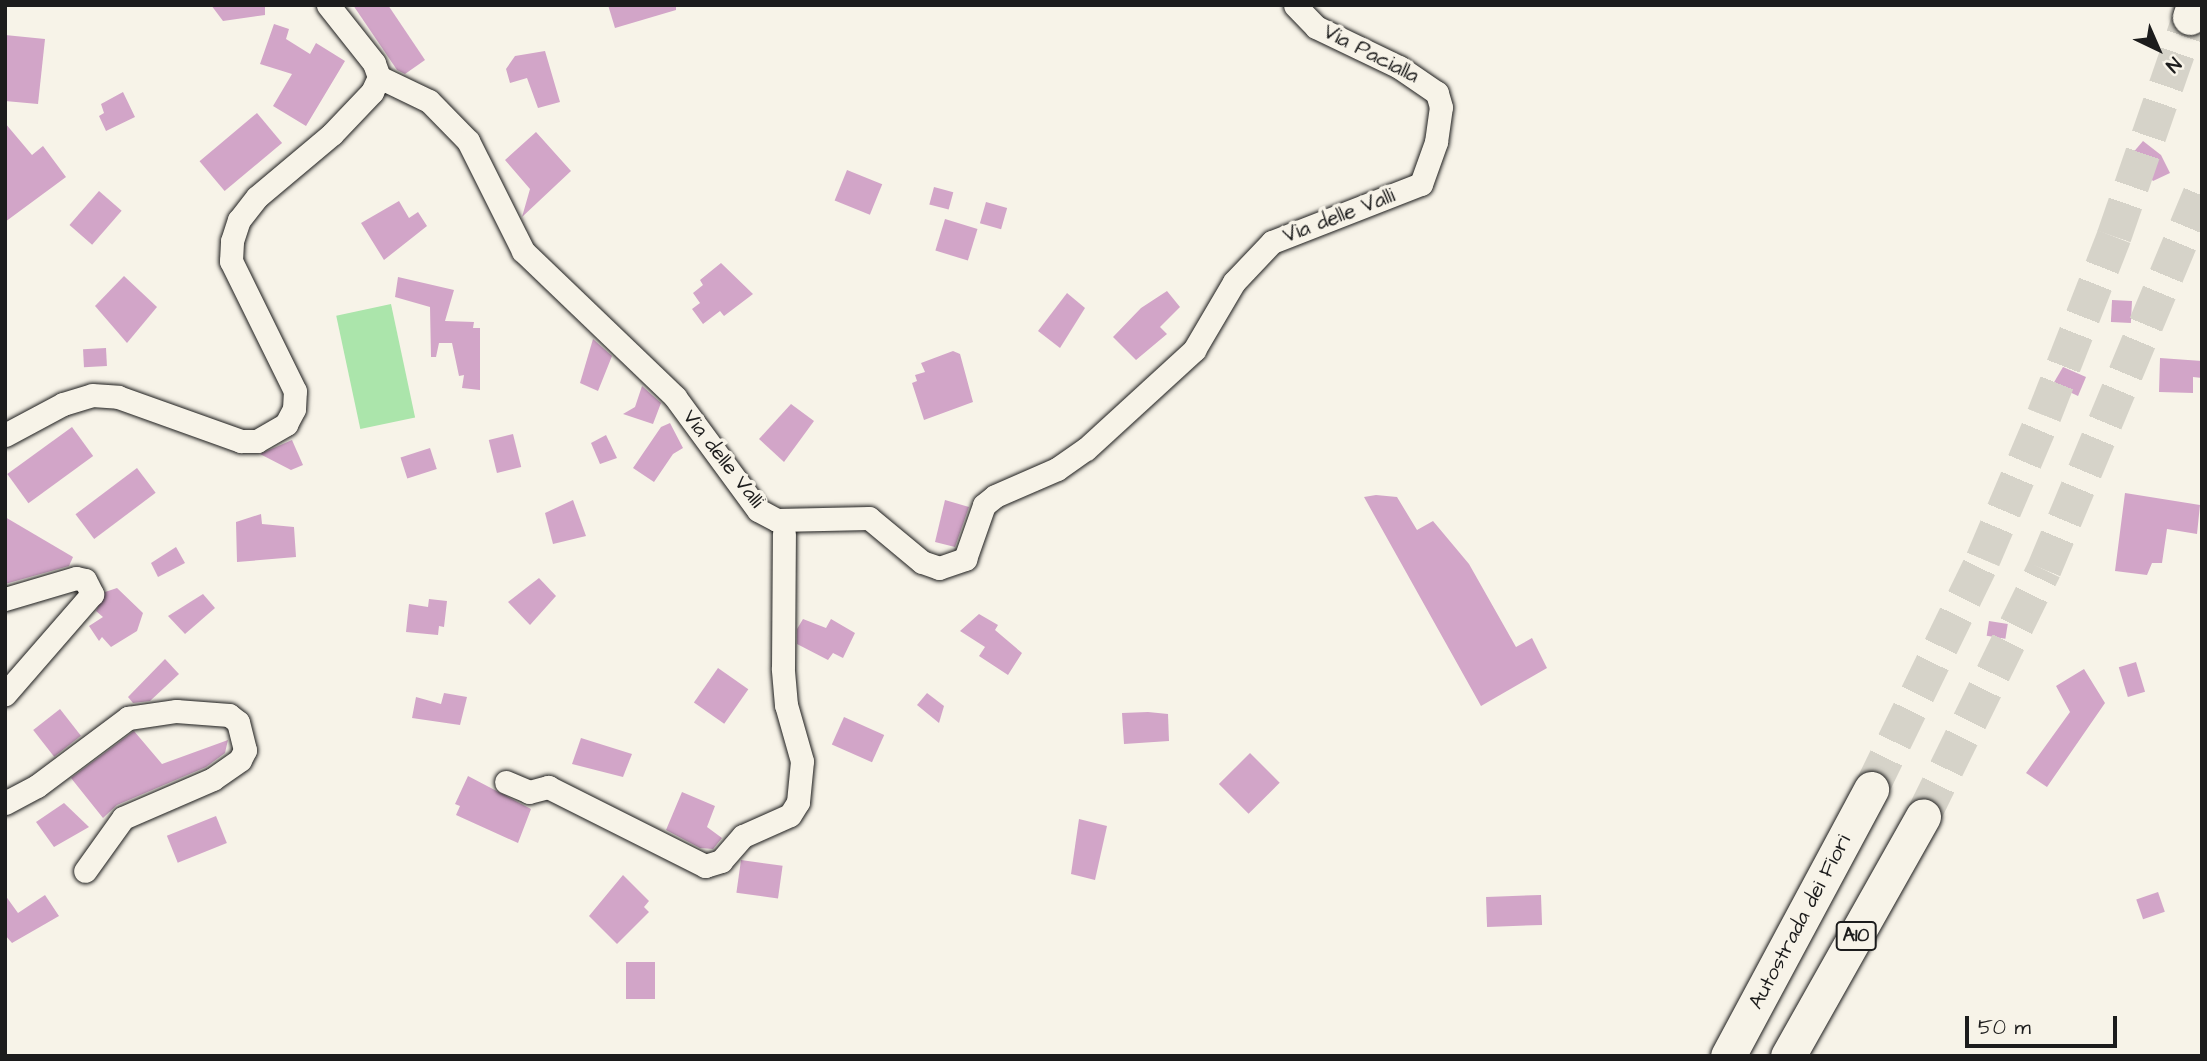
<!DOCTYPE html>
<style>
body{margin:0}
#map{position:relative;width:2207px;height:1061px;overflow:hidden;background:#f7f3e8;font-family:"Architects Daughter",sans-serif}
div>[style]{position:absolute}
[style*='--x']{left:calc(var(--x)*1px);top:calc(var(--y)*1px);width:calc(var(--w)*1px);rotate:calc(var(--a)*1deg)}
.green>*{inset:0;background:#abe5ab;transform-origin:0 0}
.building>*{inset:0;background:#d2a5c8;transform-origin:0 0}
.highway-tunnel>*{height:35px;margin-top:-17.5px;transform-origin:0;background:repeating-linear-gradient(90deg,#d6d3c9 0 35px,transparent 0 53px)}
.roads{filter:drop-shadow(0 0 2px #1c1c1c) drop-shadow(0 0 2px #1c1c1c)}
.minor>*{height:23px;margin:-11.5px;padding:0 11.5px;transform-origin:11.5px;border-radius:11.5px;background:#f7f3e8}
.highway>*{height:35px;margin:-17.5px;padding:0 17.5px;transform-origin:17.5px;border-radius:17.5px;background:#f7f3e8}
span{translate:-50% -50%;white-space:nowrap;text-align:center;line-height:1.15;-webkit-text-stroke:7px #f7f3e8;paint-order:stroke}
.shield-label span{padding:2px 5px;background:#f7f3e8;border:2px solid;border-radius:5px;-webkit-text-stroke-width:0}
.shield-label{font-size:19px;color:#1c1c1c;font-weight:700}
.street-label{font-size:21px;color:#1c1c1c}
.frame{position:absolute;inset:0;border:7px solid #1c1c1c;pointer-events:none}
.north{position:absolute;left:2123px;top:14px;width:70px;height:70px;-webkit-text-stroke:5px #f7f3e8;paint-order:stroke;rotate:136deg;font-size:19px;font-weight:700;line-height:28px;text-align:center;color:#1c1c1c}
.north::after{content:'';display:block;margin:auto;width:24px;height:32px;background:#1c1c1c;clip-path:polygon(50% 0,100% 100%,50% 72%,0 100%)}
.scale{position:absolute;left:1965px;top:1016px;width:152px;height:32px;box-sizing:border-box;border:4px solid #1c1c1c;border-top:0;padding-left:9px;font-size:21px;line-height:24px;white-space:nowrap;color:#1c1c1c;-webkit-text-stroke:5px #f7f3e8;paint-order:stroke}
</style>
<div id="map">
<div class="green">
<div style="left:391px;top:304px;width:116px;height:56px;rotate:78deg"></div>
</div>
<div class="building">
<div style="clip-path:polygon(211px 5px,265px 5px,265px 15px,223px 21px)"></div>
<div style="clip-path:polygon(353px 5px,388px 5px,425px 60px,405px 74px,397px 70px)"></div>
<div style="clip-path:polygon(608px 5px,676px 5px,676px 10px,615px 28px)"></div>
<div style="clip-path:polygon(274px 24px,289px 29px,286px 39px,310px 54px,316px 43px,345px 61px,306px 126px,273px 106px,292px 74px,260px 64px)"></div>
<div style="clip-path:polygon(5px 35px,45px 39px,38px 104px,5px 101px)"></div>
<div style="clip-path:polygon(545px 51px,560px 102px,538px 108px,527px 78px,510px 83px,506px 69px,515px 56px)"></div>
<div style="clip-path:polygon(123px 92px,135px 117px,106px 131px,99px 116px,104px 113px,101px 104px)"></div>
<div style="left:257px;top:113px;width:39px;height:75px;rotate:50deg"></div>
<div style="clip-path:polygon(5px 123px,32px 155px,43px 146px,66px 177px,5px 222px)"></div>
<div style="clip-path:polygon(536px 132px,571px 171px,522px 217px,530px 189px,505px 160px)"></div>
<div style="clip-path:polygon(2143px 141px,2161px 155px,2170px 173px,2153px 181px,2131px 155px)"></div>
<div style="left:847px;top:170px;width:38px;height:33px;rotate:22deg"></div>
<div style="left:934px;top:187px;width:20px;height:18px;rotate:15deg"></div>
<div style="left:99px;top:191px;width:30px;height:45px;rotate:41deg"></div>
<div style="clip-path:polygon(399px 201px,409px 218px,418px 212px,427px 226px,384px 260px,361px 223px)"></div>
<div style="left:986px;top:202px;width:22px;height:22px;rotate:16deg"></div>
<div style="left:945px;top:219px;width:34px;height:33px;rotate:17deg"></div>
<div style="clip-path:polygon(721px 263px,753px 294px,724px 316px,720px 311px,703px 324px,692px 309px,700px 303px,693px 293px,703px 285px,700px 280px)"></div>
<div style="clip-path:polygon(124px 276px,157px 307px,127px 343px,95px 306px)"></div>
<div style="clip-path:polygon(398px 277px,454px 290px,445px 321px,474px 322px,473px 328px,480px 328px,480px 390px,462px 388px,464px 375px,459px 376px,452px 343px,439px 343px,436px 357px,431px 357px,430px 307px,395px 297px)"></div>
<div style="clip-path:polygon(1167px 291px,1180px 307px,1160px 327px,1167px 334px,1136px 360px,1113px 337px,1141px 308px)"></div>
<div style="clip-path:polygon(1067px 293px,1085px 308px,1060px 348px,1038px 331px)"></div>
<div style="left:2132px;top:301px;width:22px;height:20px;rotate:93deg"></div>
<div style="clip-path:polygon(593px 339px,612px 356px,598px 391px,580px 383px)"></div>
<div style="left:106px;top:348px;width:18px;height:23px;rotate:87deg"></div>
<div style="clip-path:polygon(953px 351px,960px 354px,973px 402px,924px 420px,912px 383px,917px 381px,915px 375px,925px 372px,921px 363px)"></div>
<div style="clip-path:polygon(2160px 358px,2202px 361px,2202px 378px,2193px 377px,2193px 393px,2159px 392px)"></div>
<div style="clip-path:polygon(2063px 367px,2086px 377px,2078px 396px,2053px 384px)"></div>
<div style="clip-path:polygon(642px 386px,661px 403px,653px 424px,623px 414px,635px 407px)"></div>
<div style="clip-path:polygon(791px 404px,814px 421px,784px 462px,759px 439px)"></div>
<div style="clip-path:polygon(670px 423px,683px 448px,673px 454px,654px 482px,633px 468px,661px 427px)"></div>
<div style="left:72px;top:427px;width:36px;height:80px;rotate:54deg"></div>
<div style="left:513px;top:434px;width:34px;height:25px;rotate:76deg"></div>
<div style="clip-path:polygon(606px 435px,617px 458px,600px 464px,591px 443px)"></div>
<div style="clip-path:polygon(292px 440px,303px 465px,291px 470px,260px 454px)"></div>
<div style="left:430px;top:448px;width:22px;height:31px;rotate:72deg"></div>
<div style="left:137px;top:468px;width:31px;height:77px;rotate:53deg"></div>
<div style="clip-path:polygon(2125px 493px,2200px 505px,2197px 534px,2167px 529px,2162px 563px,2152px 563px,2147px 575px,2115px 571px)"></div>
<div style="clip-path:polygon(1376px 495px,1397px 497px,1417px 530px,1433px 521px,1469px 564px,1516px 647px,1532px 638px,1547px 668px,1481px 706px,1364px 497px)"></div>
<div style="clip-path:polygon(573px 500px,586px 536px,553px 544px,545px 513px)"></div>
<div style="clip-path:polygon(945px 500px,969px 507px,955px 547px,935px 542px)"></div>
<div style="clip-path:polygon(261px 514px,262px 524px,294px 527px,296px 557px,237px 562px,236px 522px)"></div>
<div style="clip-path:polygon(5px 517px,73px 557px,69px 566px,5px 584px)"></div>
<div style="clip-path:polygon(176px 547px,185px 563px,158px 577px,151px 563px)"></div>
<div style="clip-path:polygon(539px 578px,556px 596px,530px 625px,508px 602px)"></div>
<div style="clip-path:polygon(117px 588px,143px 613px,137px 631px,111px 647px,102px 637px,99px 641px,89px 626px,103px 617px,96px 611px,105px 592px)"></div>
<div style="clip-path:polygon(203px 594px,215px 608px,185px 634px,168px 616px)"></div>
<div style="clip-path:polygon(429px 599px,447px 601px,444px 627px,439px 626px,438px 635px,406px 632px,409px 604px,428px 607px)"></div>
<div style="clip-path:polygon(979px 614px,998px 625px,995px 630px,1022px 653px,1008px 675px,979px 656px,985px 647px,960px 631px)"></div>
<div style="clip-path:polygon(803px 619px,826px 628px,831px 619px,855px 633px,843px 658px,833px 653px,828px 660px,797px 644px,797px 629px)"></div>
<div style="left:1989px;top:621px;width:19px;height:15px;rotate:9deg"></div>
<div style="clip-path:polygon(165px 659px,179px 674px,150px 701px,133px 703px,128px 697px)"></div>
<div style="left:2136px;top:662px;width:31px;height:18px;rotate:73deg"></div>
<div style="left:718px;top:668px;width:37px;height:42px;rotate:35deg"></div>
<div style="clip-path:polygon(2084px 669px,2105px 703px,2047px 787px,2026px 773px,2070px 712px,2056px 686px)"></div>
<div style="clip-path:polygon(444px 693px,467px 697px,460px 725px,412px 718px,416px 697px,441px 704px)"></div>
<div style="clip-path:polygon(927px 693px,944px 706px,939px 723px,917px 705px)"></div>
<div style="left:60px;top:709px;width:34px;height:34px;rotate:52deg"></div>
<div style="clip-path:polygon(1148px 712px,1168px 714px,1169px 741px,1124px 744px,1122px 713px)"></div>
<div style="left:844px;top:717px;width:44px;height:30px;rotate:24deg"></div>
<div style="clip-path:polygon(134px 731px,162px 764px,228px 740px,225px 753px,206px 767px,117px 805px,103px 818px,71px 778px)"></div>
<div style="clip-path:polygon(581px 738px,632px 754px,623px 777px,572px 764px)"></div>
<div style="left:1250px;top:753px;width:42px;height:44px;rotate:45deg"></div>
<div style="clip-path:polygon(468px 776px,531px 809px,518px 843px,456px 815px,460px 806px,455px 804px)"></div>
<div style="clip-path:polygon(682px 792px,715px 806px,707px 827px,722px 838px,713px 849px,700px 848px,666px 830px)"></div>
<div style="clip-path:polygon(64px 803px,89px 827px,54px 847px,36px 822px)"></div>
<div style="left:216px;top:816px;width:29px;height:53px;rotate:68deg"></div>
<div style="clip-path:polygon(1079px 819px,1107px 826px,1095px 880px,1071px 874px)"></div>
<div style="left:741px;top:860px;width:42px;height:33px;rotate:8deg"></div>
<div style="clip-path:polygon(623px 875px,649px 901px,644px 907px,649px 912px,617px 944px,589px 916px)"></div>
<div style="left:2158px;top:892px;width:21px;height:23px;rotate:71deg"></div>
<div style="clip-path:polygon(5px 895px,18px 913px,45px 895px,59px 916px,12px 943px,5px 935px)"></div>
<div style="left:1541px;top:895px;width:30px;height:55px;rotate:88deg"></div>
<div style="left:626px;top:962px;width:29px;height:37px"></div>
</div>
<div class="highway-tunnel">
<div style="--x:1871;--y:789;--w:256;--a:-64"></div>
<div style="--x:1983;--y:559;--w:156;--a:-67"></div>
<div style="--x:2044;--y:415;--w:192;--a:-68.6"></div>
<div style="--x:2114;--y:236;--w:232;--a:-70.9"></div>
<div style="--x:1923;--y:816;--w:275;--a:-63.9"></div>
<div style="--x:2044;--y:569;--w:412;--a:-67.4"></div>
</div>
<div class="roads">
<div class="minor">
<div style="--x:379;--y:77;--w:55;--a:25.6"></div>
<div style="--x:429;--y:101;--w:56;--a:45.7"></div>
<div style="--x:468;--y:141;--w:123;--a:63.4"></div>
<div style="--x:523;--y:251;--w:211;--a:43.8"></div>
<div style="--x:675;--y:397;--w:140;--a:53.7"></div>
<div style="--x:758;--y:510;--w:21;--a:28"></div>
<div style="--x:777;--y:520;--w:92;--a:-1.2"></div>
<div style="--x:869;--y:518;--w:69;--a:39.7"></div>
<div style="--x:922;--y:562;--w:18;--a:19"></div>
<div style="--x:939;--y:568;--w:28;--a:-19"></div>
<div style="--x:965;--y:559;--w:57;--a:-70.6"></div>
<div style="--x:984;--y:505;--w:14;--a:-39"></div>
<div style="--x:995;--y:496;--w:68;--a:-23.5"></div>
<div style="--x:1057;--y:469;--w:35;--a:-35"></div>
<div style="--x:1086;--y:449;--w:147;--a:-42.5"></div>
<div style="--x:1194;--y:350;--w:79;--a:-59.5"></div>
<div style="--x:1234;--y:282;--w:55;--a:-46.5"></div>
<div style="--x:1272;--y:242;--w:160;--a:-21.3"></div>
<div style="--x:1421;--y:184;--w:45;--a:-70.3"></div>
<div style="--x:1436;--y:142;--w:35;--a:-82"></div>
<div style="--x:1441;--y:107;--w:15;--a:-106"></div>
<div style="--x:1437;--y:93;--w:46;--a:-145.6"></div>
<div style="--x:1399;--y:67;--w:92;--a:-154.3"></div>
<div style="--x:1316;--y:27;--w:30;--a:-134"></div>
<div style="--x:5;--y:435;--w:66;--a:-28.1"></div>
<div style="--x:63;--y:404;--w:30;--a:-17"></div>
<div style="--x:92;--y:395;--w:26;--a:4"></div>
<div style="--x:118;--y:397;--w:131;--a:19.7"></div>
<div style="--x:241;--y:441;--w:16;--a:0"></div>
<div style="--x:257;--y:441;--w:34;--a:-30"></div>
<div style="--x:286;--y:424;--w:17;--a:-62"></div>
<div style="--x:294;--y:409;--w:18;--a:-87"></div>
<div style="--x:295;--y:391;--w:145;--a:-116.2"></div>
<div style="--x:231;--y:261;--w:20;--a:-87"></div>
<div style="--x:232;--y:241;--w:22;--a:-72"></div>
<div style="--x:239;--y:220;--w:29;--a:-52"></div>
<div style="--x:257;--y:197;--w:98;--a:-40"></div>
<div style="--x:332;--y:134;--w:58;--a:-46.4"></div>
<div style="--x:372;--y:92;--w:17;--a:-65"></div>
<div style="--x:379;--y:77;--w:15;--a:-110"></div>
<div style="--x:374;--y:63;--w:74;--a:-128.4"></div>
<div style="--x:5;--y:599;--w:74;--a:-16.5"></div>
<div style="--x:76;--y:578;--w:9;--a:13"></div>
<div style="--x:85;--y:580;--w:16;--a:63"></div>
<div style="--x:92;--y:594;--w:133;--a:131"></div>
<div style="--x:506;--y:782;--w:25;--a:23"></div>
<div style="--x:529;--y:792;--w:20;--a:-15"></div>
<div style="--x:548;--y:787;--w:176;--a:26.7"></div>
<div style="--x:705;--y:866;--w:17;--a:-17"></div>
<div style="--x:721;--y:861;--w:33;--a:-49"></div>
<div style="--x:743;--y:836;--w:51;--a:-24.1"></div>
<div style="--x:790;--y:815;--w:15;--a:-58"></div>
<div style="--x:798;--y:802;--w:41;--a:-84.4"></div>
<div style="--x:802;--y:761;--w:58;--a:-105.9"></div>
<div style="--x:786;--y:705;--w:37;--a:-95"></div>
<div style="--x:783;--y:668;--w:134;--a:-89.6"></div>
<div style="--x:5;--y:803;--w:36;--a:-28"></div>
<div style="--x:37;--y:786;--w:114;--a:-36.8"></div>
<div style="--x:128;--y:718;--w:49;--a:-8.3"></div>
<div style="--x:176;--y:711;--w:53;--a:4.3"></div>
<div style="--x:229;--y:715;--w:11;--a:38"></div>
<div style="--x:238;--y:722;--w:29;--a:76"></div>
<div style="--x:245;--y:750;--w:11;--a:117"></div>
<div style="--x:240;--y:760;--w:33;--a:145"></div>
<div style="--x:213;--y:779;--w:98;--a:156.6"></div>
<div style="--x:123;--y:818;--w:65;--a:125.6"></div>
</div>
<div class="highway">
<div style="--x:2190;--y:17;--w:13;--a:-72"></div>
<div style="--x:1728;--y:1056;--w:303;--a:-61.8"></div>
<div style="--x:1788;--y:1056;--w:275;--a:-60.6"></div>
</div>
</div>
<div class="shield-label">
<span style="left:1856px;top:936px">A10</span>
</div>
<div class="street-label">
<span style="left:1371px;top:54px;rotate:27deg">Via Pacialla</span>
<span style="left:1339px;top:216px;rotate:-21deg">Via delle Valli</span>
<span style="left:723px;top:459px;rotate:52deg">Via delle Valli</span>
<span style="left:1800px;top:922px;rotate:-62deg">Autostrada dei Fiori</span>
</div>
<div class="frame"></div>
<div class="north">N</div>
<div class="scale">50 m</div>
</div>
